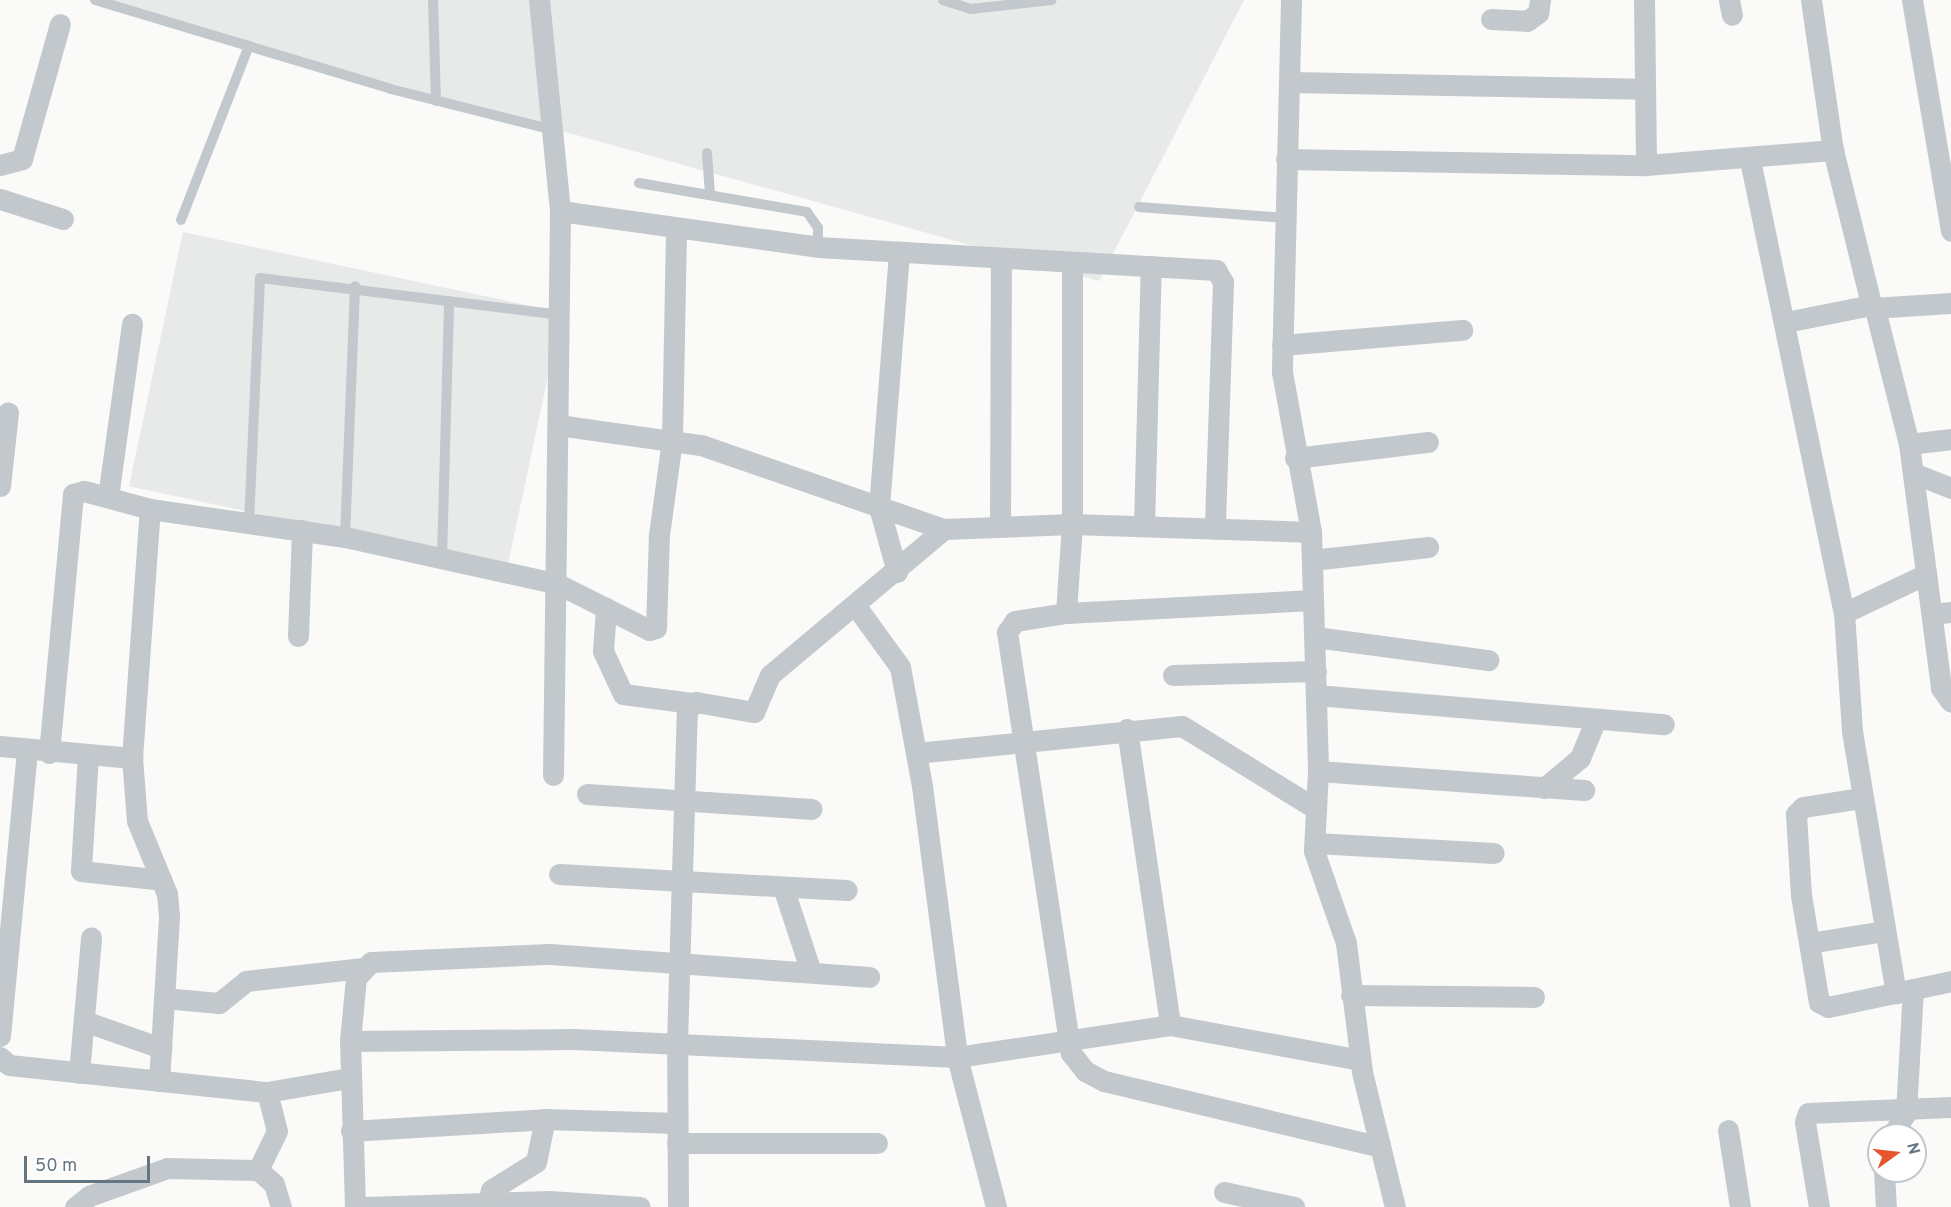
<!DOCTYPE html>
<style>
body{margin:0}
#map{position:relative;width:1951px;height:1207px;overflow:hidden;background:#fafaf8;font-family:Overpass,sans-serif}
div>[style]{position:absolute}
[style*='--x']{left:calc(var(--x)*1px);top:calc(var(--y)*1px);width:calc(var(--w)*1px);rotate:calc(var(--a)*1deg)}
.built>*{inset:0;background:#e8e9e9;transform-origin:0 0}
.service>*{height:10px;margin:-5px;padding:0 5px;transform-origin:5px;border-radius:5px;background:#c3c8cc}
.minor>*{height:21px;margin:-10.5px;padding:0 10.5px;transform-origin:10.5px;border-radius:10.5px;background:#c3c8cc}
span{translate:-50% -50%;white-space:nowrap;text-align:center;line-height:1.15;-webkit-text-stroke:6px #fff;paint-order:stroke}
.north{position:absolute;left:1867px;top:1123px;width:60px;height:60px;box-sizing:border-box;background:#fff;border:2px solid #c1c8cd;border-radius:50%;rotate:75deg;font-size:16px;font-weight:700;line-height:24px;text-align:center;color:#657683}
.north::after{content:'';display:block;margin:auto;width:21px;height:27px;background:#e4572e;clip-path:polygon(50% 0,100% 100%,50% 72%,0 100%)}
.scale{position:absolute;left:24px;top:1156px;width:126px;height:27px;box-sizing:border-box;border:3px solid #657683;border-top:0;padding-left:8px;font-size:18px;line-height:21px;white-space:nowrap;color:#657683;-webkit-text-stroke:4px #fff;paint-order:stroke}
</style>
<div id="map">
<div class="built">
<div style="clip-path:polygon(93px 0,1244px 0,1099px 281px)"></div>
<div style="left:183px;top:232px;width:387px;height:260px;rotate:12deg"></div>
</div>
<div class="service">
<div style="--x:95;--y:0;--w:309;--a:16.7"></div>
<div style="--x:391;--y:89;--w:167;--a:14.2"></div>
<div style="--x:433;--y:0;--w:101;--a:88.3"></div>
<div style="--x:943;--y:0;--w:29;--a:18"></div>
<div style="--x:971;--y:9;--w:81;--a:-6.3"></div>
<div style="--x:707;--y:153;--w:42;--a:85.9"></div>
<div style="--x:639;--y:183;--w:170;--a:9.8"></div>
<div style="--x:807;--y:212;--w:19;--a:55"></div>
<div style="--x:818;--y:228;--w:19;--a:90"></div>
<div style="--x:1139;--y:207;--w:145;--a:4.3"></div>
<div style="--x:181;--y:220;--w:187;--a:-68.7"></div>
<div style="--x:249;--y:522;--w:244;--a:-87.4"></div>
<div style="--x:260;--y:278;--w:302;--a:7"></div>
<div style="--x:345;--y:537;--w:251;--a:-87.7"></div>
<div style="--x:442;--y:557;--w:256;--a:-88.4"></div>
</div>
<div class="minor">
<div style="--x:539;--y:0;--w:212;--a:84.3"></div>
<div style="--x:560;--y:211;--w:564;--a:90.71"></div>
<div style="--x:1291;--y:0;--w:372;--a:91.4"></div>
<div style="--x:1282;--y:372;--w:163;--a:79.7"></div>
<div style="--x:1311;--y:532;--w:239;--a:88.3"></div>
<div style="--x:1318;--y:771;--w:80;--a:92.9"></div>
<div style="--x:1314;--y:851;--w:97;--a:70.8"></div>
<div style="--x:1346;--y:943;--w:130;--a:82.9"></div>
<div style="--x:1362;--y:1072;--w:139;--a:76.3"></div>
<div style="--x:1644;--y:0;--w:165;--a:89.3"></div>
<div style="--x:1729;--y:0;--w:15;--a:79"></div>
<div style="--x:1811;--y:0;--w:152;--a:81.7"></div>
<div style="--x:1912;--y:0;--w:234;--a:80.4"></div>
<div style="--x:1491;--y:19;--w:36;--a:3"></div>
<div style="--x:1527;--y:21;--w:14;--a:-36"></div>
<div style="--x:1538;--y:13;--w:13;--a:-81"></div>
<div style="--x:1291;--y:82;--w:351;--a:1.1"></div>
<div style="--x:1286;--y:159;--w:360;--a:1"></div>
<div style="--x:1646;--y:165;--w:188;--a:-4.6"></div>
<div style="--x:1833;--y:150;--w:163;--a:76.1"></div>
<div style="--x:1872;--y:308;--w:79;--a:-3.6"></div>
<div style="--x:1750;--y:160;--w:463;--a:78.3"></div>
<div style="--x:1844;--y:613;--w:118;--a:86.1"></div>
<div style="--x:1852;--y:731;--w:266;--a:80.5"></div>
<div style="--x:0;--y:165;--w:23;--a:-15"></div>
<div style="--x:22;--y:159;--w:140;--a:-74.3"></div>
<div style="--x:0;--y:199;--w:66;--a:17.6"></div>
<div style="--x:560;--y:211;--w:260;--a:7.9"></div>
<div style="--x:818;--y:247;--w:399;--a:3.3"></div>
<div style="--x:1216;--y:270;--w:14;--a:60"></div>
<div style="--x:1223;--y:282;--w:247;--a:91.9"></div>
<div style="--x:1072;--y:262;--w:262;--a:90"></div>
<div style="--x:1072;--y:524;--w:89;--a:93.9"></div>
<div style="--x:1066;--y:613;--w:52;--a:171.1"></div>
<div style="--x:1015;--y:621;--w:14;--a:126"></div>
<div style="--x:1007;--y:632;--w:426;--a:81.4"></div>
<div style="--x:1071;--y:1053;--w:23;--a:52"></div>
<div style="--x:1085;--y:1071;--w:21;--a:28"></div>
<div style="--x:1104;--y:1081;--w:284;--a:13.4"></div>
<div style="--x:1875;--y:309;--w:139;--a:75.9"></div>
<div style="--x:1909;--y:444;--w:246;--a:82.5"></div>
<div style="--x:1941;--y:688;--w:17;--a:54"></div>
<div style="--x:1786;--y:322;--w:87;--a:-11.3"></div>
<div style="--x:1282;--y:345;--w:181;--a:-4.8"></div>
<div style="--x:558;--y:425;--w:144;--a:8"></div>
<div style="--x:701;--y:445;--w:257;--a:19.1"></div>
<div style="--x:944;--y:529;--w:128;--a:-2.2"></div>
<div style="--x:1072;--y:524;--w:239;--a:1.9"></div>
<div style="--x:1909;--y:444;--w:42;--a:-6.8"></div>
<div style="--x:1295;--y:458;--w:134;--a:-6.9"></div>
<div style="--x:1913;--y:473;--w:41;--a:21.5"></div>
<div style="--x:0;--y:486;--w:74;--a:-83.8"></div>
<div style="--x:108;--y:497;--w:175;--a:-82.1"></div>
<div style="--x:1000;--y:526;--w:267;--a:-89.8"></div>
<div style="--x:1144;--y:526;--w:260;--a:-88.5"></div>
<div style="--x:1312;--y:560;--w:117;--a:-6.4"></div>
<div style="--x:897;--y:572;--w:67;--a:-105.5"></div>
<div style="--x:879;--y:507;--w:256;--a:-85.5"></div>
<div style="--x:855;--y:605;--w:77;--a:54"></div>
<div style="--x:900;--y:667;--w:121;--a:79.5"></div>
<div style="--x:922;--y:786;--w:273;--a:82.6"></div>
<div style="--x:957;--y:1057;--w:155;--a:75.4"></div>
<div style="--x:606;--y:608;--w:43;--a:94"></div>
<div style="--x:603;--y:651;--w:47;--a:65.1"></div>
<div style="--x:623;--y:694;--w:69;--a:7.5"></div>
<div style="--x:1066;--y:613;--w:247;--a:-3"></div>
<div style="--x:1844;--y:613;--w:91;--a:-25.4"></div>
<div style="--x:1932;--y:614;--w:19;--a:-6"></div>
<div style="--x:298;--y:636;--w:106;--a:-87.8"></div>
<div style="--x:1315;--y:637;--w:175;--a:7.6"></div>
<div style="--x:1173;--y:675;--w:143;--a:-1.6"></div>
<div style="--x:1316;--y:695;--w:349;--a:4.8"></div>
<div style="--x:1127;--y:729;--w:299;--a:81.7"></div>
<div style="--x:0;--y:746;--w:133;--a:5.2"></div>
<div style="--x:49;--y:753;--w:260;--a:-84.7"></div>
<div style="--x:73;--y:494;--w:11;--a:-15"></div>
<div style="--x:84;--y:491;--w:68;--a:15.3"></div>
<div style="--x:916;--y:753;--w:267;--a:-5.8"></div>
<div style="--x:1182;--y:726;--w:156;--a:31.7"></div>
<div style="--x:88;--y:755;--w:116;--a:93.5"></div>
<div style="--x:81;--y:871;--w:81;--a:6.3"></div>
<div style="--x:1318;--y:771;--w:267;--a:4.1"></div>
<div style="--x:1544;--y:788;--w:47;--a:-39.8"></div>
<div style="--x:1580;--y:758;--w:42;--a:-67.7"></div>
<div style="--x:587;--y:794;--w:225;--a:3.8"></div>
<div style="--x:1861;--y:798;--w:59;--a:171.2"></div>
<div style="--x:1803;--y:807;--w:10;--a:135"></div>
<div style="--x:1796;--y:814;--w:81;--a:86.5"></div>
<div style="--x:1801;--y:895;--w:109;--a:80.5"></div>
<div style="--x:1819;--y:1002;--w:10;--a:29"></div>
<div style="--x:1828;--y:1007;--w:126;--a:-11.9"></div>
<div style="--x:1315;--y:843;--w:179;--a:3.2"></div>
<div style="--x:559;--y:874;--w:288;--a:3.2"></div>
<div style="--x:783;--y:887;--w:89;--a:71.8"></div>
<div style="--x:1809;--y:943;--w:77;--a:-9"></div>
<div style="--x:1351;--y:995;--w:183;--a:0.6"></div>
<div style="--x:164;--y:998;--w:55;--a:5.2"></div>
<div style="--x:219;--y:1003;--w:35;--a:-39"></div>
<div style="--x:246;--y:981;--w:116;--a:-6.4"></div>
<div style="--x:84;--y:1021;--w:82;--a:19.3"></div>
<div style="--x:0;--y:1036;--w:288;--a:-84.6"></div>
<div style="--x:350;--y:1041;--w:224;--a:-0.5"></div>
<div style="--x:574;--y:1039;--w:383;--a:2.7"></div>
<div style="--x:957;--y:1057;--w:215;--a:-8.5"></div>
<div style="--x:1170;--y:1025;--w:193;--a:10.4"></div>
<div style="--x:0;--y:1057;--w:12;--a:42"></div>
<div style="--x:9;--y:1065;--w:259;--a:6"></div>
<div style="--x:267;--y:1092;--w:83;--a:-9.7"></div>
<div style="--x:79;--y:1073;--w:136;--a:-84.9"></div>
<div style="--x:159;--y:1081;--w:165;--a:-86.5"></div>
<div style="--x:169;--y:916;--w:22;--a:-95"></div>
<div style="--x:167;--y:894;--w:79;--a:-112.3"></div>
<div style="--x:137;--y:821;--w:63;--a:-94.5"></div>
<div style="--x:132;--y:758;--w:250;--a:-85.9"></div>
<div style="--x:150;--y:509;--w:197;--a:8.2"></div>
<div style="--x:345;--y:537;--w:218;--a:12.4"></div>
<div style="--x:558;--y:584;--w:102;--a:26.8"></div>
<div style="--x:649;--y:630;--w:7;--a:-16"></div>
<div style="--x:656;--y:628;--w:93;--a:-88.2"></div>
<div style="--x:659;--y:535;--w:96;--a:-82.2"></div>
<div style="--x:672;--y:440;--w:211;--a:-88.9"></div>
<div style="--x:1728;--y:1130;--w:78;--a:81.1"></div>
<div style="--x:351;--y:1131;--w:194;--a:-3.5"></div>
<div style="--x:545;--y:1119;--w:132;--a:1.7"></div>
<div style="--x:1892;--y:1135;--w:26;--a:-58"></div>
<div style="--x:1906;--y:1113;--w:124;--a:-86.8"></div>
<div style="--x:677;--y:1143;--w:200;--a:0"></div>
<div style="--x:258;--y:1170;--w:21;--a:41"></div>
<div style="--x:274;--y:1184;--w:24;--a:73"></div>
<div style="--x:1884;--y:1171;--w:36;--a:87"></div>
<div style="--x:1224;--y:1192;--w:72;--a:12.1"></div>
<div style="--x:75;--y:1207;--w:18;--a:-38"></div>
<div style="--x:89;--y:1196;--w:83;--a:-19.7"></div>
<div style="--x:167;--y:1168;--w:91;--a:1.3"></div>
<div style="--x:258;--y:1170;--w:43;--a:-64"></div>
<div style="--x:277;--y:1131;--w:40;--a:-104.4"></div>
<div style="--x:355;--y:1207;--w:166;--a:-91.7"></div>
<div style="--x:350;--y:1041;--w:63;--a:-84.6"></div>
<div style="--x:356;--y:978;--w:22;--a:-47"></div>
<div style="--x:371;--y:962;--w:179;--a:-2.6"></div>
<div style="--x:550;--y:954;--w:320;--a:4.1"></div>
<div style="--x:365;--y:1207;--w:184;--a:-1.9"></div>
<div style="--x:549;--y:1201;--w:91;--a:3.8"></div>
<div style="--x:487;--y:1207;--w:17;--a:-77"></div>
<div style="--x:491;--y:1190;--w:53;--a:-31.9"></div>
<div style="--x:536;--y:1162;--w:44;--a:-78.2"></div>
<div style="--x:678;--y:1207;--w:164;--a:-90.3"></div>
<div style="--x:677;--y:1043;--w:333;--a:-88.3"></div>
<div style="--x:687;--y:710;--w:12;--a:-42"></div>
<div style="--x:696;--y:702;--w:59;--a:9.8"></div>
<div style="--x:754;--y:712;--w:40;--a:-66.6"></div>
<div style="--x:770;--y:675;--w:227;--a:-40"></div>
<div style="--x:1819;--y:1207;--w:86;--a:-99.4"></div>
<div style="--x:1805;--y:1122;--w:9;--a:-72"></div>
<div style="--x:1808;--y:1113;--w:143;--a:-2.4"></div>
</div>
<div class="north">N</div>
<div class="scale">50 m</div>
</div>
